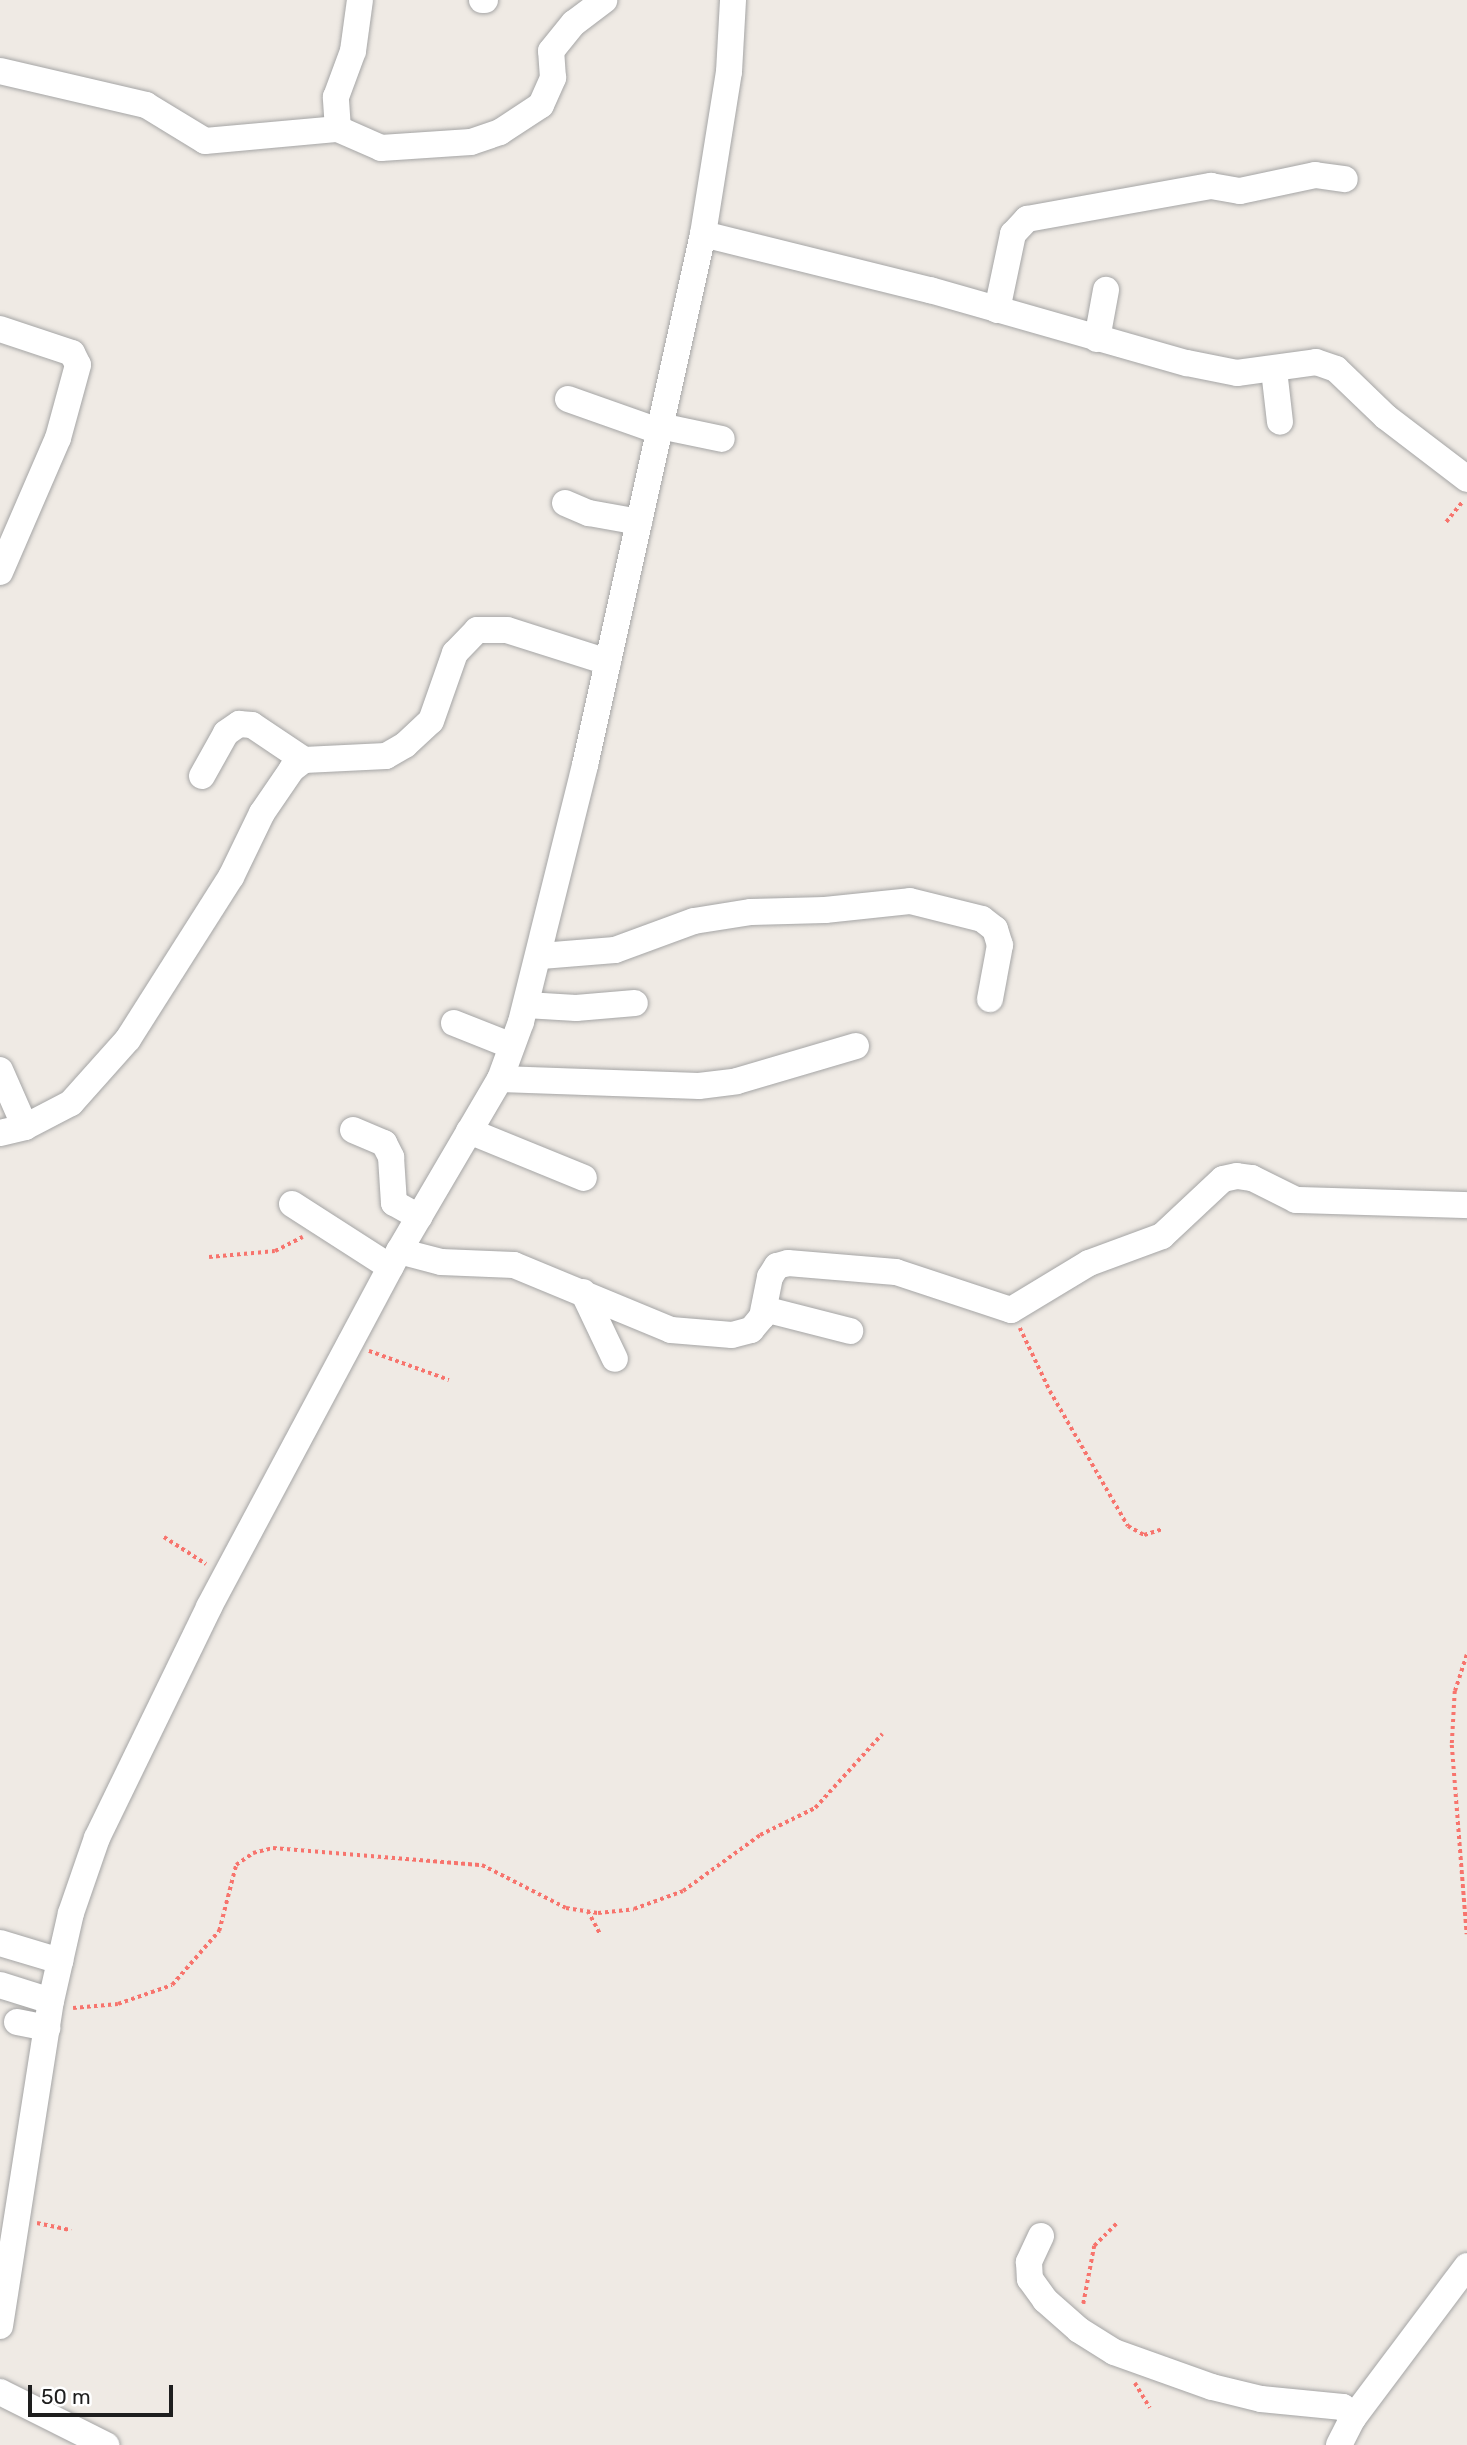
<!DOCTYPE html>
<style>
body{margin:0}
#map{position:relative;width:1467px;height:2445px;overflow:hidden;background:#efeae4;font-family:Rubik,sans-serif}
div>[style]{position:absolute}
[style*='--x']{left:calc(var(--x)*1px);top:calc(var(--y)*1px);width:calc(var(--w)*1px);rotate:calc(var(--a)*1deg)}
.path>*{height:3.5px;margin-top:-1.75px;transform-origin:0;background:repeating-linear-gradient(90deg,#f7746d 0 3.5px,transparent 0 7px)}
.roads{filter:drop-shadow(0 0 2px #a5a5a5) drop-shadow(0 0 2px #a5a5a5)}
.minor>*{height:26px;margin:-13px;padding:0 13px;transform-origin:13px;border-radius:13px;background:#fff}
span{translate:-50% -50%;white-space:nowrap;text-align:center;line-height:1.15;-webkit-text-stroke:5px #fff;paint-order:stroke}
.scale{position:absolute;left:28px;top:2385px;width:145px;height:32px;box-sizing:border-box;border:4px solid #1e1e1e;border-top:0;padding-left:9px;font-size:21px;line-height:24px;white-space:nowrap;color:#1e1e1e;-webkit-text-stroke:5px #fff;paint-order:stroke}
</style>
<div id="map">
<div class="path">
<div style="--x:1446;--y:522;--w:27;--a:-51"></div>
<div style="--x:209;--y:1257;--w:66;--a:-5.2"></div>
<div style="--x:275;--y:1251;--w:31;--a:-27"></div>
<div style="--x:1020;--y:1328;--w:70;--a:64.5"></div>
<div style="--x:1050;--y:1391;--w:156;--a:60"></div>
<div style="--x:1128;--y:1526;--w:18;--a:29"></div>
<div style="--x:1144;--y:1535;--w:20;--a:-18"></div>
<div style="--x:369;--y:1351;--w:85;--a:19.9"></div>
<div style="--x:164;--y:1537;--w:50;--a:32.7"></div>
<div style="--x:1467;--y:1655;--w:38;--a:108"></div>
<div style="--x:1455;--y:1691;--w:54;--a:93.2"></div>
<div style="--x:1452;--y:1745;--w:190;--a:85.5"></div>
<div style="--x:588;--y:1911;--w:27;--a:62"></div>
<div style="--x:73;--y:2008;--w:45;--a:-5.1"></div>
<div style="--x:118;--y:2004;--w:57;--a:-19.4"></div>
<div style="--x:172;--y:1985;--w:72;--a:-49"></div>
<div style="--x:219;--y:1931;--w:68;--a:-75.6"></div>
<div style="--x:236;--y:1865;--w:21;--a:-35"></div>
<div style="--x:253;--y:1853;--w:21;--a:-14"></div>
<div style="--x:273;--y:1848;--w:210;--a:4.7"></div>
<div style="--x:482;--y:1865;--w:94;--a:27.1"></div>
<div style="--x:566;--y:1908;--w:32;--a:9"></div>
<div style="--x:598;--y:1913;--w:36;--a:-6"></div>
<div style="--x:634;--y:1909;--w:52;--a:-20.2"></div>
<div style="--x:683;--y:1891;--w:95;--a:-36"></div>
<div style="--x:760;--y:1835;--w:61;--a:-26.1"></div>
<div style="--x:815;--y:1808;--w:100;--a:-47.8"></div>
<div style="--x:37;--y:2223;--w:35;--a:12"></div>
<div style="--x:1083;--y:2304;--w:59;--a:-79.3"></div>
<div style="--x:1094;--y:2246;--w:34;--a:-45"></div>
<div style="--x:1135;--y:2383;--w:29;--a:59"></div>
</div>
<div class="roads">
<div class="minor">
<div style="--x:482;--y:0;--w:3;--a:0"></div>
<div style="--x:0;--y:71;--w:150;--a:13.1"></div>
<div style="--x:146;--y:105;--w:69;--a:31.4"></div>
<div style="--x:205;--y:141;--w:134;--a:-5.2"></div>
<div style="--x:338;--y:129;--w:47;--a:23.8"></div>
<div style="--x:381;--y:148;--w:90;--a:-3.8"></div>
<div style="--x:471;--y:142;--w:31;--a:-19"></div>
<div style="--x:500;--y:132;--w:49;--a:-33.4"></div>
<div style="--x:541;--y:105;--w:30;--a:-66"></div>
<div style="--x:553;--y:78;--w:27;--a:-94"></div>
<div style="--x:551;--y:51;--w:36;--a:-51"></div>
<div style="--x:574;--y:23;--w:38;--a:-37"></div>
<div style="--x:338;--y:129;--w:32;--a:-94"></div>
<div style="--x:336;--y:97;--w:49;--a:-69.7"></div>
<div style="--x:353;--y:51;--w:51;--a:-82.2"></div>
<div style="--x:703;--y:234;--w:234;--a:13.9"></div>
<div style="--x:930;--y:290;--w:267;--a:15.9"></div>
<div style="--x:1187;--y:363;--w:51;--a:11.3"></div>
<div style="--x:1237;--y:373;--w:80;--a:-7.9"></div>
<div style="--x:1316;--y:362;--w:21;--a:19"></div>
<div style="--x:1336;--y:369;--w:69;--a:43.8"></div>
<div style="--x:1386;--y:417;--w:102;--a:37.4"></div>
<div style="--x:997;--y:310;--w:78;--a:-78.1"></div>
<div style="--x:1013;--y:234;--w:21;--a:-47"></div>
<div style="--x:1027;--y:219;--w:187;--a:-10.2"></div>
<div style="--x:1211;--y:186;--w:29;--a:10"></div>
<div style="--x:1240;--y:191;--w:77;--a:-12"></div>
<div style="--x:1315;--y:175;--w:30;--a:8"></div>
<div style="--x:0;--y:329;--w:76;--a:18.4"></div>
<div style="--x:72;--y:353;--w:13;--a:63"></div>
<div style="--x:78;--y:365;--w:76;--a:105.3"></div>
<div style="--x:58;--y:438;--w:146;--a:113.4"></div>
<div style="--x:1097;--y:339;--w:50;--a:-79.6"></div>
<div style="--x:1274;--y:370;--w:52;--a:83.4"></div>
<div style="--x:568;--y:399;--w:96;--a:19.4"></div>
<div style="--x:660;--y:426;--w:63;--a:11.8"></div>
<div style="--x:565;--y:503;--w:26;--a:23"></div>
<div style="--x:589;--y:513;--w:51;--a:10.2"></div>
<div style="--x:202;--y:776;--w:49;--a:-60.8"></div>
<div style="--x:226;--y:733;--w:16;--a:-35"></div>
<div style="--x:239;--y:724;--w:13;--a:4"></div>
<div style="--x:252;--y:725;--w:63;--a:33.9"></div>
<div style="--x:541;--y:956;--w:74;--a:-4.6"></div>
<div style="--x:615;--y:950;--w:84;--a:-20.2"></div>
<div style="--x:694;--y:921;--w:58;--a:-9"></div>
<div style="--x:751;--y:912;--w:74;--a:-1.5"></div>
<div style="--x:825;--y:910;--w:85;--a:-6"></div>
<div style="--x:910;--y:901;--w:74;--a:14"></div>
<div style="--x:982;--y:919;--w:16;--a:38"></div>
<div style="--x:995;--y:929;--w:17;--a:73"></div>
<div style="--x:1000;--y:945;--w:55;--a:100.5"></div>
<div style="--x:526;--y:1005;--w:50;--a:3.4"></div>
<div style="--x:576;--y:1008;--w:59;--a:-4.8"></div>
<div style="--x:454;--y:1023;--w:62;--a:21.6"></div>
<div style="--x:0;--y:1070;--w:62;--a:66.3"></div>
<div style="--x:500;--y:1079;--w:199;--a:2"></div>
<div style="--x:699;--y:1086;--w:38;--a:-7"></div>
<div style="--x:737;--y:1081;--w:124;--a:-16.4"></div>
<div style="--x:353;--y:1130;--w:34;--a:23"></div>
<div style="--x:384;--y:1143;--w:16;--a:63"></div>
<div style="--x:391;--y:1157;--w:46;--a:86.3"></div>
<div style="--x:394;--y:1203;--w:29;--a:29"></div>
<div style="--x:469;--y:1131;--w:124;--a:22.2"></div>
<div style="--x:0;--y:1133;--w:26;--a:-13"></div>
<div style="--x:25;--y:1127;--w:52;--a:-27.6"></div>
<div style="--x:71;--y:1103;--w:86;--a:-48.3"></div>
<div style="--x:128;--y:1039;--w:192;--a:-57.6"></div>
<div style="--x:231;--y:877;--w:71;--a:-64.2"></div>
<div style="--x:262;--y:813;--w:53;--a:-55.7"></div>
<div style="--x:292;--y:769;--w:15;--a:-37"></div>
<div style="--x:304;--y:760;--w:82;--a:-2.8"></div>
<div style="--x:386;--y:756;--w:22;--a:-30"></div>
<div style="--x:405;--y:745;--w:35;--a:-43"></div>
<div style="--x:431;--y:721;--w:72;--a:-70.6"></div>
<div style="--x:455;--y:653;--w:32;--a:-46"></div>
<div style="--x:477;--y:630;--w:30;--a:0"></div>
<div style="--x:507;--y:630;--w:106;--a:17.6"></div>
<div style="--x:292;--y:1204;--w:117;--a:32.7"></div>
<div style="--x:399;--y:1251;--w:43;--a:14.7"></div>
<div style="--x:441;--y:1262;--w:73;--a:2.4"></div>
<div style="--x:514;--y:1265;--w:170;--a:22.5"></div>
<div style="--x:671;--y:1330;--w:61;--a:4.7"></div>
<div style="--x:732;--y:1335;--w:20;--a:-15"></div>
<div style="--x:751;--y:1330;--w:17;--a:-50"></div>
<div style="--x:762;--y:1317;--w:41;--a:-78.7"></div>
<div style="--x:770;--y:1277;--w:13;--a:-58"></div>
<div style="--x:777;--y:1266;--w:11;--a:-15"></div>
<div style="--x:788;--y:1263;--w:108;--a:4.8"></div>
<div style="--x:896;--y:1272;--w:121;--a:18.3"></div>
<div style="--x:1011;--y:1310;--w:91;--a:-31.1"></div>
<div style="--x:1089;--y:1263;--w:78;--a:-20.3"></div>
<div style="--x:1162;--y:1236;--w:83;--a:-43.1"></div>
<div style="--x:1223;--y:1179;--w:14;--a:-12"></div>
<div style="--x:1237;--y:1176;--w:15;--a:8"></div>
<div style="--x:1252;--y:1178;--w:49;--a:26.6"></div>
<div style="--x:1296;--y:1200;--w:171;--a:1.7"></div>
<div style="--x:583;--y:1292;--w:74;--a:64.5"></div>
<div style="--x:764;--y:1309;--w:89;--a:14.3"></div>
<div style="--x:0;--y:1943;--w:63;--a:16.7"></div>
<div style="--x:0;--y:1985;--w:53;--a:17.4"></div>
<div style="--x:17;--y:2022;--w:31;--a:11"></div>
<div style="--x:1041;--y:2236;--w:29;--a:115"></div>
<div style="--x:1029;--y:2262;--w:17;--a:87"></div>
<div style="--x:1030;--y:2279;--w:26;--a:54"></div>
<div style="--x:1045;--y:2300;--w:45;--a:41.4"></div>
<div style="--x:1079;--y:2330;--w:41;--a:32.2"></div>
<div style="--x:1114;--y:2352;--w:104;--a:19.7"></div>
<div style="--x:1212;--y:2387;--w:50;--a:13.8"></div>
<div style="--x:1261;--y:2399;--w:82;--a:5.6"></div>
<div style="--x:1343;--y:2407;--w:15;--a:48"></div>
<div style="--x:0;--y:2326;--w:329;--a:-81.1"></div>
<div style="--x:51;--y:2001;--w:90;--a:-77.2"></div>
<div style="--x:71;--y:1913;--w:79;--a:-70.9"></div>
<div style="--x:97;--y:1838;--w:257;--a:-64.1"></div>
<div style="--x:209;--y:1607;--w:404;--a:-61.9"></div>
<div style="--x:399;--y:1251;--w:199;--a:-59.6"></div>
<div style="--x:500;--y:1079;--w:61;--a:-69.8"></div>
<div style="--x:521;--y:1022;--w:265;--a:-76"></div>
<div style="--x:585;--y:765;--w:544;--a:-77.47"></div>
<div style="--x:703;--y:234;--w:164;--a:-80.9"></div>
<div style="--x:729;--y:72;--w:72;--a:-86.8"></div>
<div style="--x:0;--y:2392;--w:119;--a:26.6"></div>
<div style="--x:1339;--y:2445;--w:30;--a:-63"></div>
<div style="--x:1353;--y:2418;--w:190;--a:-53.1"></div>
</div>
</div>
<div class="scale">50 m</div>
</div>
